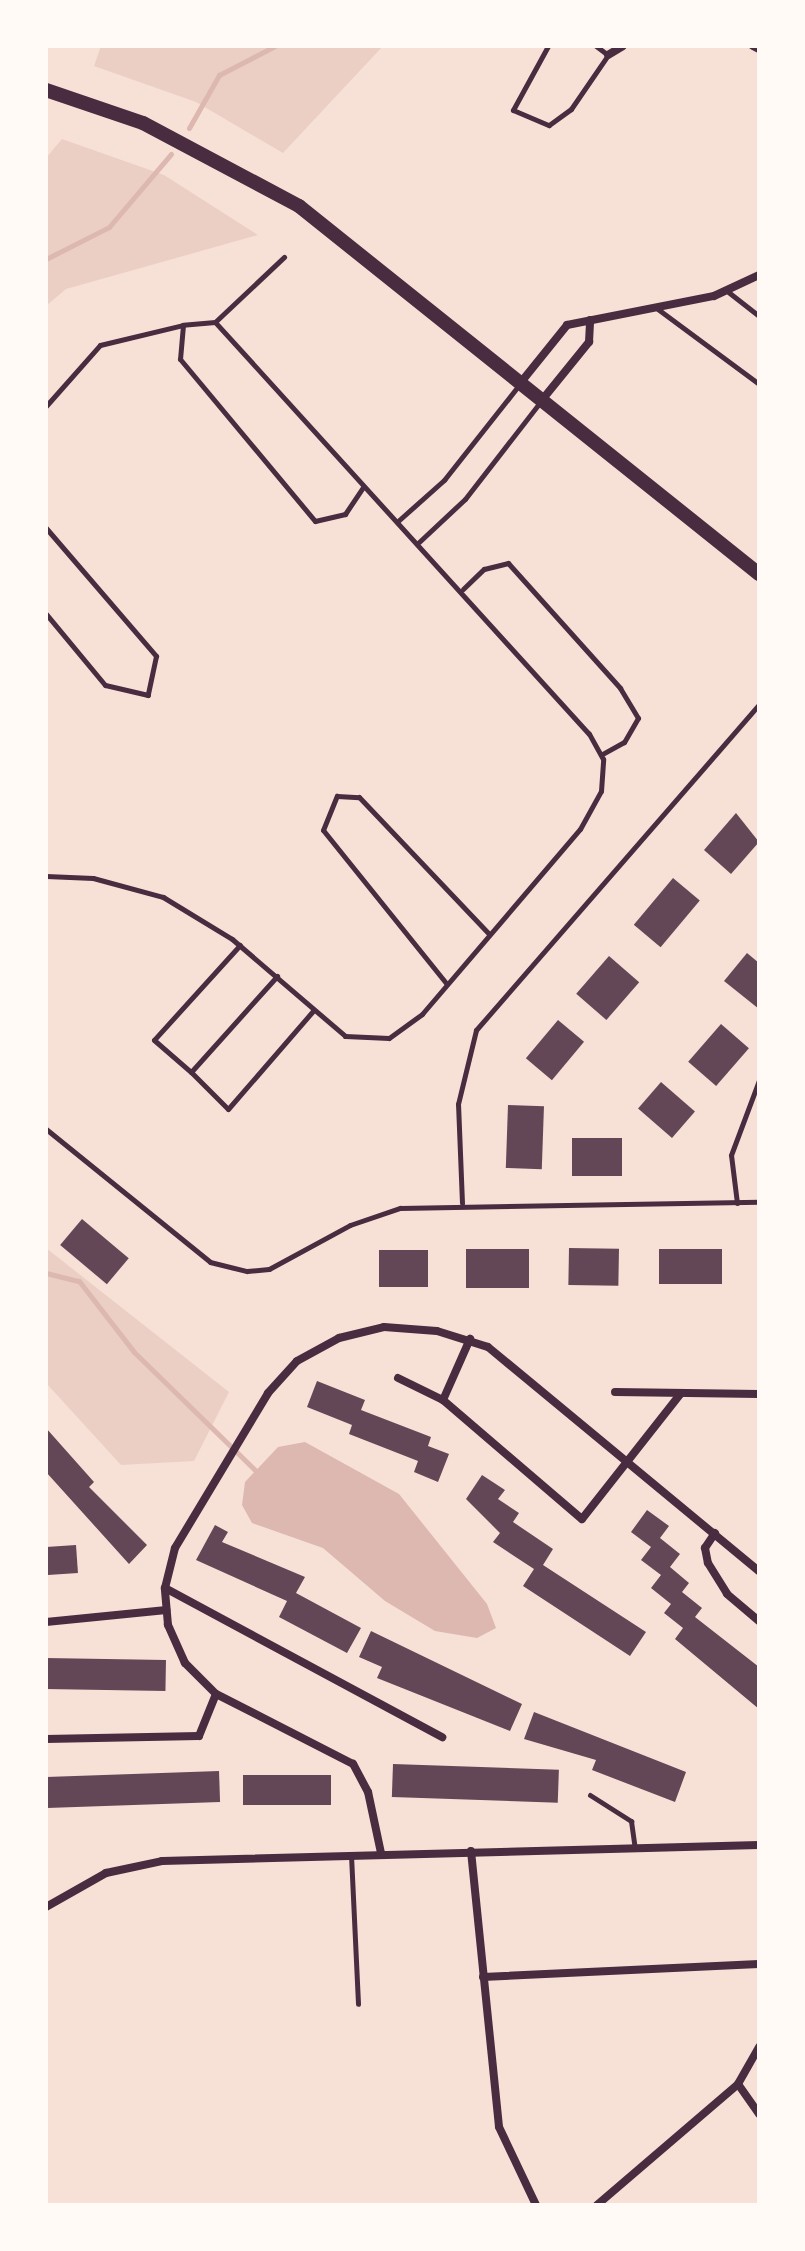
<!DOCTYPE html>
<style>
body{margin:0}
#map{position:relative;width:805px;height:2251px;overflow:hidden;background:#f7e1d7;font-family:Commissioner,sans-serif}
div>[style]{position:absolute}
[style*='--x']{left:calc(var(--x)*1px);top:calc(var(--y)*1px);width:calc(var(--w)*1px);rotate:calc(var(--a)*1deg)}
.green>*{inset:0;background:#ebcfc5}
.water>*{inset:0;background:#dcb8b0}
.stream>*{height:5px;margin:-2.5px;padding:0 2.5px;transform-origin:2.5px;border-radius:2.5px;background:#dcb8b0}
.building>*{inset:0;background:#644757;transform-origin:0 0}
.service>*{height:5px;margin:-2.5px;padding:0 2.5px;transform-origin:2.5px;border-radius:2.5px;background:#4a2c40}
.minor>*{height:8px;margin:-4px;padding:0 4px;transform-origin:4px;border-radius:4px;background:#4a2c40}
.secondary>*{height:14px;margin:-7px;padding:0 7px;transform-origin:7px;border-radius:7px;background:#4a2c40}
span{translate:-50% -50%;white-space:nowrap;text-align:center;line-height:1.15;-webkit-text-stroke:7px #fffaf5;paint-order:stroke}
.frame{position:absolute;inset:0;border:48px solid #fffaf5;pointer-events:none}
</style>
<div id="map">
<div class="green">
<div style="clip-path:polygon(101px 46px,383px 46px,283px 153px,196px 102px,94px 66px)"></div>
<div style="clip-path:polygon(62px 139px,164px 175px,258px 235px,66px 289px,46px 306px,46px 158px)"></div>
<div style="clip-path:polygon(46px 1248px,229px 1392px,194px 1461px,121px 1465px,46px 1383px)"></div>
</div>
<div class="water">
<div style="clip-path:polygon(305px 1442px,399px 1494px,487px 1604px,496px 1628px,477px 1638px,435px 1631px,385px 1601px,323px 1548px,252px 1523px,242px 1505px,245px 1482px,278px 1447px)"></div>
</div>
<div class="stream">
<div style="--x:189;--y:128;--w:61;--a:-60.5"></div>
<div style="--x:219;--y:75;--w:63;--a:-27.4"></div>
<div style="--x:46;--y:259;--w:71;--a:-26.9"></div>
<div style="--x:109;--y:227;--w:96;--a:-49.7"></div>
<div style="--x:46;--y:1273;--w:34;--a:14"></div>
<div style="--x:79;--y:1281;--w:90;--a:52.2"></div>
<div style="--x:134;--y:1352;--w:173;--a:44.3"></div>
</div>
<div class="building">
<div style="clip-path:polygon(736px 813px,759px 842px,731px 874px,704px 850px)"></div>
<div style="left:673px;top:878px;width:35px;height:61px;rotate:40deg"></div>
<div style="clip-path:polygon(747px 953px,759px 963px,759px 1009px,724px 981px)"></div>
<div style="left:609px;top:956px;width:40px;height:50px;rotate:41deg"></div>
<div style="left:558px;top:1020px;width:34px;height:50px;rotate:40deg"></div>
<div style="left:721px;top:1024px;width:37px;height:50px;rotate:41deg"></div>
<div style="left:661px;top:1082px;width:45px;height:35px;rotate:41deg"></div>
<div style="left:508px;top:1105px;width:36px;height:63px;rotate:2deg"></div>
<div style="left:572px;top:1138px;width:50px;height:38px"></div>
<div style="left:82px;top:1219px;width:61px;height:34px;rotate:40deg"></div>
<div style="left:569px;top:1248px;width:50px;height:37px;rotate:1deg"></div>
<div style="left:466px;top:1249px;width:63px;height:39px"></div>
<div style="left:659px;top:1249px;width:63px;height:35px"></div>
<div style="left:379px;top:1250px;width:49px;height:37px"></div>
<div style="clip-path:polygon(317px 1381px,365px 1400px,361px 1410px,431px 1437px,428px 1446px,449px 1454px,438px 1482px,414px 1472px,418px 1461px,349px 1434px,352px 1425px,307px 1407px)"></div>
<div style="clip-path:polygon(46px 1428px,94px 1482px,89px 1487px,147px 1545px,129px 1564px,46px 1472px)"></div>
<div style="clip-path:polygon(482px 1475px,505px 1490px,498px 1499px,519px 1513px,513px 1522px,553px 1549px,543px 1565px,646px 1632px,630px 1656px,523px 1586px,534px 1569px,493px 1542px,500px 1533px,466px 1499px)"></div>
<div style="clip-path:polygon(647px 1510px,669px 1526px,660px 1538px,680px 1554px,670px 1567px,689px 1583px,682px 1592px,702px 1608px,695px 1617px,759px 1667px,759px 1709px,675px 1639px,683px 1628px,664px 1613px,671px 1604px,651px 1588px,661px 1575px,641px 1560px,651px 1547px,631px 1532px)"></div>
<div style="clip-path:polygon(215px 1525px,228px 1532px,222px 1542px,305px 1577px,296px 1593px,361px 1628px,347px 1653px,279px 1617px,287px 1601px,196px 1560px)"></div>
<div style="left:76px;top:1545px;width:28px;height:30px;rotate:86deg"></div>
<div style="clip-path:polygon(371px 1631px,522px 1704px,510px 1731px,377px 1678px,382px 1667px,359px 1657px)"></div>
<div style="left:46px;top:1658px;width:120px;height:31px;rotate:1deg"></div>
<div style="clip-path:polygon(534px 1712px,686px 1772px,675px 1802px,592px 1770px,596px 1760px,524px 1739px)"></div>
<div style="left:393px;top:1764px;width:166px;height:33px;rotate:2deg"></div>
<div style="left:219px;top:1771px;width:31px;height:173px;rotate:88deg"></div>
<div style="left:243px;top:1775px;width:88px;height:30px"></div>
</div>
<div class="service">
<div style="--x:548;--y:46;--w:73;--a:118.7"></div>
<div style="--x:513;--y:110;--w:39;--a:23"></div>
<div style="--x:549;--y:125;--w:27;--a:-36"></div>
<div style="--x:571;--y:109;--w:65;--a:-55.6"></div>
<div style="--x:608;--y:55;--w:15;--a:-143"></div>
<div style="--x:727;--y:291;--w:41;--a:38"></div>
<div style="--x:655;--y:307;--w:129;--a:36.5"></div>
<div style="--x:215;--y:322;--w:95;--a:-43.3"></div>
<div style="--x:46;--y:406;--w:81;--a:-48.5"></div>
<div style="--x:100;--y:345;--w:85;--a:-13.5"></div>
<div style="--x:398;--y:521;--w:62;--a:-41.7"></div>
<div style="--x:444;--y:480;--w:121;--a:-51.7"></div>
<div style="--x:46;--y:528;--w:169;--a:49.3"></div>
<div style="--x:156;--y:656;--w:40;--a:102"></div>
<div style="--x:148;--y:695;--w:44;--a:-166.9"></div>
<div style="--x:105;--y:685;--w:92;--a:-129.7"></div>
<div style="--x:419;--y:542;--w:63;--a:-43.1"></div>
<div style="--x:465;--y:499;--w:124;--a:-52.2"></div>
<div style="--x:463;--y:589;--w:29;--a:-44"></div>
<div style="--x:484;--y:569;--w:25;--a:-14"></div>
<div style="--x:508;--y:563;--w:168;--a:48.1"></div>
<div style="--x:620;--y:688;--w:35;--a:59"></div>
<div style="--x:638;--y:718;--w:28;--a:120"></div>
<div style="--x:624;--y:742;--w:26;--a:151"></div>
<div style="--x:46;--y:876;--w:47;--a:2.4"></div>
<div style="--x:93;--y:878;--w:73;--a:15.2"></div>
<div style="--x:163;--y:897;--w:81;--a:31.3"></div>
<div style="--x:232;--y:939;--w:149;--a:40.6"></div>
<div style="--x:345;--y:1036;--w:44;--a:2.6"></div>
<div style="--x:389;--y:1038;--w:41;--a:-36"></div>
<div style="--x:422;--y:1014;--w:243;--a:-49.5"></div>
<div style="--x:580;--y:829;--w:43;--a:-61.1"></div>
<div style="--x:601;--y:791;--w:32;--a:-86"></div>
<div style="--x:603;--y:759;--w:29;--a:-119"></div>
<div style="--x:589;--y:734;--w:556;--a:-132.23"></div>
<div style="--x:215;--y:322;--w:32;--a:175"></div>
<div style="--x:183;--y:325;--w:34;--a:95"></div>
<div style="--x:180;--y:359;--w:211;--a:50.2"></div>
<div style="--x:315;--y:521;--w:31;--a:-13"></div>
<div style="--x:345;--y:514;--w:32;--a:-56"></div>
<div style="--x:240;--y:945;--w:128;--a:132.2"></div>
<div style="--x:154;--y:1040;--w:49;--a:40.9"></div>
<div style="--x:191;--y:1072;--w:129;--a:-48.1"></div>
<div style="--x:446;--y:983;--w:196;--a:-128.8"></div>
<div style="--x:323;--y:830;--w:37;--a:-68"></div>
<div style="--x:337;--y:796;--w:22;--a:3"></div>
<div style="--x:359;--y:797;--w:189;--a:46.5"></div>
<div style="--x:191;--y:1072;--w:52;--a:45"></div>
<div style="--x:228;--y:1109;--w:130;--a:-49.1"></div>
<div style="--x:46;--y:1129;--w:211;--a:39"></div>
<div style="--x:210;--y:1262;--w:38;--a:14"></div>
<div style="--x:247;--y:1271;--w:22;--a:-5"></div>
<div style="--x:269;--y:1269;--w:92;--a:-28.5"></div>
<div style="--x:350;--y:1225;--w:53;--a:-18.8"></div>
<div style="--x:400;--y:1208;--w:359;--a:-1"></div>
<div style="--x:462;--y:1203;--w:99;--a:-92.3"></div>
<div style="--x:458;--y:1104;--w:76;--a:-76.3"></div>
<div style="--x:476;--y:1030;--w:431;--a:-49"></div>
<div style="--x:737;--y:1203;--w:48;--a:-97.1"></div>
<div style="--x:731;--y:1155;--w:80;--a:-69.5"></div>
<div style="--x:590;--y:1795;--w:49;--a:32.4"></div>
<div style="--x:631;--y:1821;--w:27;--a:82"></div>
<div style="--x:351;--y:1855;--w:149;--a:87.3"></div>
</div>
<div class="minor">
<div style="--x:753;--y:46;--w:7;--a:27"></div>
<div style="--x:608;--y:55;--w:17;--a:-31"></div>
<div style="--x:522;--y:381;--w:72;--a:-51.2"></div>
<div style="--x:567;--y:325;--w:150;--a:-11.2"></div>
<div style="--x:714;--y:296;--w:50;--a:-25"></div>
<div style="--x:542;--y:400;--w:75;--a:-51"></div>
<div style="--x:589;--y:342;--w:22;--a:-87"></div>
<div style="--x:398;--y:1378;--w:50;--a:26.1"></div>
<div style="--x:443;--y:1400;--w:183;--a:40.6"></div>
<div style="--x:582;--y:1519;--w:160;--a:-51.8"></div>
<div style="--x:615;--y:1392;--w:144;--a:0.8"></div>
<div style="--x:443;--y:1400;--w:67;--a:-66.1"></div>
<div style="--x:715;--y:1533;--w:18;--a:124"></div>
<div style="--x:705;--y:1548;--w:15;--a:79"></div>
<div style="--x:708;--y:1563;--w:36;--a:58"></div>
<div style="--x:727;--y:1594;--w:42;--a:40.2"></div>
<div style="--x:165;--y:1588;--w:315;--a:28.3"></div>
<div style="--x:46;--y:1622;--w:121;--a:-5.7"></div>
<div style="--x:46;--y:1739;--w:153;--a:-1.1"></div>
<div style="--x:199;--y:1736;--w:45;--a:-68"></div>
<div style="--x:471;--y:1851;--w:277;--a:84.2"></div>
<div style="--x:499;--y:2127;--w:86;--a:64.6"></div>
<div style="--x:381;--y:1853;--w:62;--a:-102"></div>
<div style="--x:368;--y:1792;--w:32;--a:-118"></div>
<div style="--x:353;--y:1764;--w:154;--a:-152.9"></div>
<div style="--x:216;--y:1694;--w:44;--a:-135"></div>
<div style="--x:185;--y:1663;--w:42;--a:-114.1"></div>
<div style="--x:168;--y:1625;--w:37;--a:-95"></div>
<div style="--x:165;--y:1588;--w:41;--a:-76"></div>
<div style="--x:175;--y:1548;--w:181;--a:-59"></div>
<div style="--x:268;--y:1393;--w:43;--a:-47.8"></div>
<div style="--x:297;--y:1361;--w:48;--a:-28.7"></div>
<div style="--x:339;--y:1338;--w:46;--a:-13.7"></div>
<div style="--x:384;--y:1327;--w:53;--a:4.3"></div>
<div style="--x:437;--y:1331;--w:53;--a:17.4"></div>
<div style="--x:488;--y:1347;--w:352;--a:39.6"></div>
<div style="--x:46;--y:1907;--w:69;--a:-29.5"></div>
<div style="--x:106;--y:1873;--w:57;--a:-12.1"></div>
<div style="--x:162;--y:1861;--w:597;--a:-1.54"></div>
<div style="--x:483;--y:1977;--w:276;--a:-2.7"></div>
<div style="--x:738;--y:2084;--w:37;--a:55"></div>
<div style="--x:597;--y:2205;--w:186;--a:-40.6"></div>
<div style="--x:738;--y:2084;--w:43;--a:-60.4"></div>
</div>
<div class="secondary">
<div style="--x:46;--y:90;--w:102;--a:18.8"></div>
<div style="--x:143;--y:123;--w:177;--a:28"></div>
<div style="--x:299;--y:206;--w:589;--a:38.66"></div>
</div>
<div class="frame"></div>
</div>
